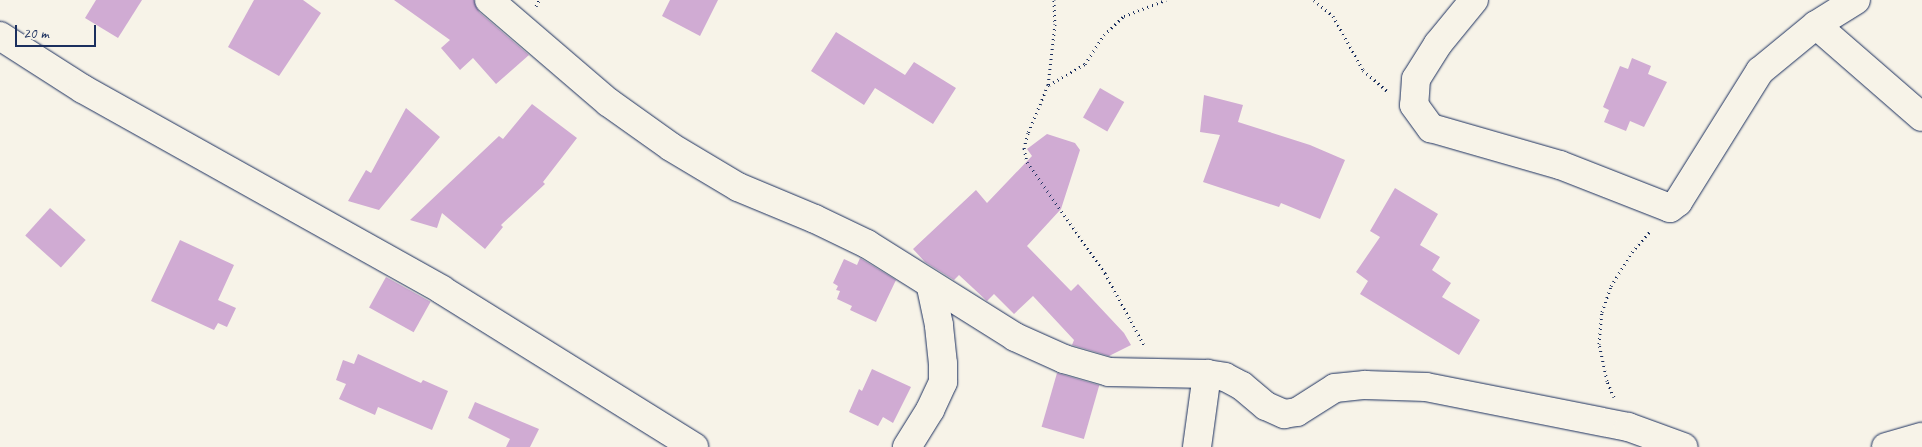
<!DOCTYPE html>
<style>
body{margin:0}
#map{position:relative;width:1922px;height:447px;overflow:hidden;background:#f7f3e8;font-family:Caveat,sans-serif}
div>[style]{position:absolute}
[style*='--x']{left:calc(var(--x)*1px);top:calc(var(--y)*1px);width:calc(var(--w)*1px);rotate:calc(var(--a)*1deg)}
.building>*{inset:0;background:#d0abd3;transform-origin:0 0}
.path>*{height:3px;margin-top:-1.5px;transform-origin:0;background:repeating-linear-gradient(90deg,#1b2f5e 0 1px,transparent 0 5px)}
.roads{filter:drop-shadow(0 0 1px #1b2f5e) drop-shadow(0 0 1px #1b2f5e)}
.minor>*{height:28px;margin:-14px;padding:0 14px;transform-origin:14px;border-radius:14px;background:#f7f3e8}
span{translate:-50% -50%;white-space:nowrap;text-align:center;line-height:1.15;-webkit-text-stroke:4.5px #f7f3e8;paint-order:stroke}
.scale{position:absolute;left:15px;top:25px;width:81px;height:22px;box-sizing:border-box;border:2px solid #1b2f5e;border-top:0;padding-left:6px;font-size:15px;line-height:18px;white-space:nowrap;color:#1b2f5e;-webkit-text-stroke:4px #f7f3e8;paint-order:stroke}
</style>
<div id="map">
<div class="building">
<div style="clip-path:polygon(96px 0,142px 0,118px 38px,85px 18px)"></div>
<div style="clip-path:polygon(254px 0,303px 0,321px 13px,279px 76px,228px 47px)"></div>
<div style="clip-path:polygon(394px 0,474px 0,479px 12px,529px 55px,496px 84px,473px 58px,460px 70px,441px 48px,450px 40px)"></div>
<div style="clip-path:polygon(670px 0,718px 0,700px 36px,662px 16px)"></div>
<div style="clip-path:polygon(836px 32px,905px 75px,914px 62px,956px 88px,933px 124px,875px 88px,864px 105px,811px 71px)"></div>
<div style="clip-path:polygon(1632px 58px,1651px 66px,1648px 74px,1667px 82px,1644px 127px,1630px 121px,1626px 131px,1604px 122px,1609px 110px,1603px 107px,1620px 66px,1628px 69px)"></div>
<div style="left:1100px;top:88px;width:28px;height:34px;rotate:30deg"></div>
<div style="clip-path:polygon(1204px 95px,1243px 105px,1238px 122px,1310px 145px,1345px 160px,1320px 219px,1281px 203px,1279px 207px,1203px 182px,1220px 135px,1200px 132px)"></div>
<div style="clip-path:polygon(532px 104px,577px 138px,543px 182px,545px 184px,501px 225px,503px 227px,485px 249px,442px 213px,437px 228px,410px 220px,499px 136px,503px 139px)"></div>
<div style="clip-path:polygon(406px 108px,440px 137px,379px 210px,348px 201px,366px 170px,371px 173px)"></div>
<div style="clip-path:polygon(1047px 134px,1075px 143px,1080px 150px,1061px 209px,1027px 246px,1071px 291px,1078px 284px,1124px 333px,1131px 345px,1109px 356px,1072px 345px,1074px 340px,1033px 296px,1014px 314px,994px 294px,987px 301px,959px 275px,954px 280px,925px 262px,913px 249px,976px 190px,987px 203px,1032px 156px,1027px 149px)"></div>
<div style="clip-path:polygon(1395px 188px,1438px 214px,1420px 245px,1440px 257px,1432px 270px,1451px 283px,1442px 297px,1480px 320px,1459px 355px,1360px 294px,1368px 281px,1356px 272px,1380px 237px,1370px 231px)"></div>
<div style="left:50px;top:208px;width:48px;height:37px;rotate:42deg"></div>
<div style="clip-path:polygon(180px 240px,234px 265px,218px 300px,236px 308px,227px 327px,218px 323px,214px 330px,151px 301px)"></div>
<div style="clip-path:polygon(860px 258px,896px 280px,876px 322px,850px 310px,852px 306px,837px 299px,840px 291px,836px 290px,838px 286px,833px 283px,844px 259px,857px 265px)"></div>
<div style="left:386px;top:277px;width:51px;height:35px;rotate:29deg"></div>
<div style="clip-path:polygon(358px 354px,421px 383px,423px 380px,448px 391px,432px 430px,378px 407px,375px 415px,339px 399px,346px 384px,336px 380px,343px 360px,354px 364px)"></div>
<div style="clip-path:polygon(872px 369px,911px 387px,893px 423px,883px 417px,878px 426px,849px 412px,859px 389px,862px 391px)"></div>
<div style="left:1057px;top:373px;width:44px;height:56px;rotate:16deg"></div>
<div style="clip-path:polygon(475px 402px,539px 429px,530px 447px,506px 447px,510px 439px,468px 418px)"></div>
</div>
<div class="path">
<div style="--x:1054;--y:0;--w:24;--a:88"></div>
<div style="--x:1055;--y:24;--w:61;--a:96.5"></div>
<div style="--x:1048;--y:85;--w:52;--a:112.6"></div>
<div style="--x:1028;--y:133;--w:16;--a:105"></div>
<div style="--x:1024;--y:148;--w:14;--a:78"></div>
<div style="--x:1027;--y:162;--w:136;--a:54.9"></div>
<div style="--x:1105;--y:273;--w:82;--a:61.6"></div>
<div style="--x:1314;--y:0;--w:25;--a:40"></div>
<div style="--x:1333;--y:16;--w:62;--a:60.9"></div>
<div style="--x:1363;--y:70;--w:32;--a:41"></div>
<div style="--x:536;--y:6;--w:7;--a:-63"></div>
<div style="--x:1049;--y:85;--w:42;--a:-30.3"></div>
<div style="--x:1085;--y:64;--w:35;--a:-57"></div>
<div style="--x:1104;--y:35;--w:28;--a:-44"></div>
<div style="--x:1124;--y:16;--w:45;--a:-20.9"></div>
<div style="--x:1614;--y:397;--w:17;--a:-114"></div>
<div style="--x:1607;--y:381;--w:38;--a:-102"></div>
<div style="--x:1599;--y:344;--w:32;--a:-85"></div>
<div style="--x:1602;--y:312;--w:28;--a:-71"></div>
<div style="--x:1611;--y:286;--w:40;--a:-58"></div>
<div style="--x:1632;--y:252;--w:29;--a:-49"></div>
</div>
<div class="roads">
<div class="minor">
<div style="--x:489;--y:0;--w:157;--a:40.6"></div>
<div style="--x:608;--y:102;--w:77;--a:35.5"></div>
<div style="--x:671;--y:147;--w:78;--a:30.8"></div>
<div style="--x:738;--y:187;--w:83;--a:22.6"></div>
<div style="--x:815;--y:219;--w:58;--a:25.7"></div>
<div style="--x:867;--y:244;--w:175;--a:32.1"></div>
<div style="--x:1015;--y:337;--w:54;--a:24.2"></div>
<div style="--x:1064;--y:359;--w:47;--a:16.1"></div>
<div style="--x:1109;--y:372;--w:98;--a:1.2"></div>
<div style="--x:1207;--y:374;--w:18;--a:9"></div>
<div style="--x:1225;--y:377;--w:19;--a:28"></div>
<div style="--x:1242;--y:386;--w:31;--a:40"></div>
<div style="--x:1266;--y:406;--w:20;--a:24"></div>
<div style="--x:1284;--y:414;--w:13;--a:-9"></div>
<div style="--x:1297;--y:412;--w:45;--a:-32.3"></div>
<div style="--x:1335;--y:388;--w:30;--a:-6"></div>
<div style="--x:1365;--y:385;--w:61;--a:1.9"></div>
<div style="--x:1426;--y:387;--w:206;--a:11.2"></div>
<div style="--x:1628;--y:427;--w:59;--a:20"></div>
<div style="--x:1474;--y:0;--w:57;--a:129.3"></div>
<div style="--x:1438;--y:44;--w:41;--a:122.2"></div>
<div style="--x:1416;--y:79;--w:26;--a:94"></div>
<div style="--x:1414;--y:105;--w:29;--a:54"></div>
<div style="--x:1431;--y:128;--w:134;--a:16"></div>
<div style="--x:1560;--y:165;--w:118;--a:21.4"></div>
<div style="--x:1670;--y:208;--w:10;--a:-37"></div>
<div style="--x:1678;--y:202;--w:155;--a:-58"></div>
<div style="--x:1760;--y:71;--w:72;--a:-39.4"></div>
<div style="--x:1816;--y:25;--w:47;--a:-32"></div>
<div style="--x:1816;--y:25;--w:140;--a:41"></div>
<div style="--x:0;--y:36;--w:98;--a:32.6"></div>
<div style="--x:83;--y:89;--w:411;--a:29.2"></div>
<div style="--x:442;--y:290;--w:297;--a:31.9"></div>
<div style="--x:907;--y:447;--w:44;--a:-58.1"></div>
<div style="--x:930;--y:410;--w:31;--a:-65"></div>
<div style="--x:943;--y:382;--w:18;--a:-90"></div>
<div style="--x:943;--y:364;--w:39;--a:-96"></div>
<div style="--x:939;--y:325;--w:40;--a:-102"></div>
<div style="--x:1197;--y:447;--w:74;--a:-82.2"></div>
<div style="--x:1886;--y:447;--w:37;--a:-16"></div>
</div>
</div>
<div class="scale">20 m</div>
</div>
